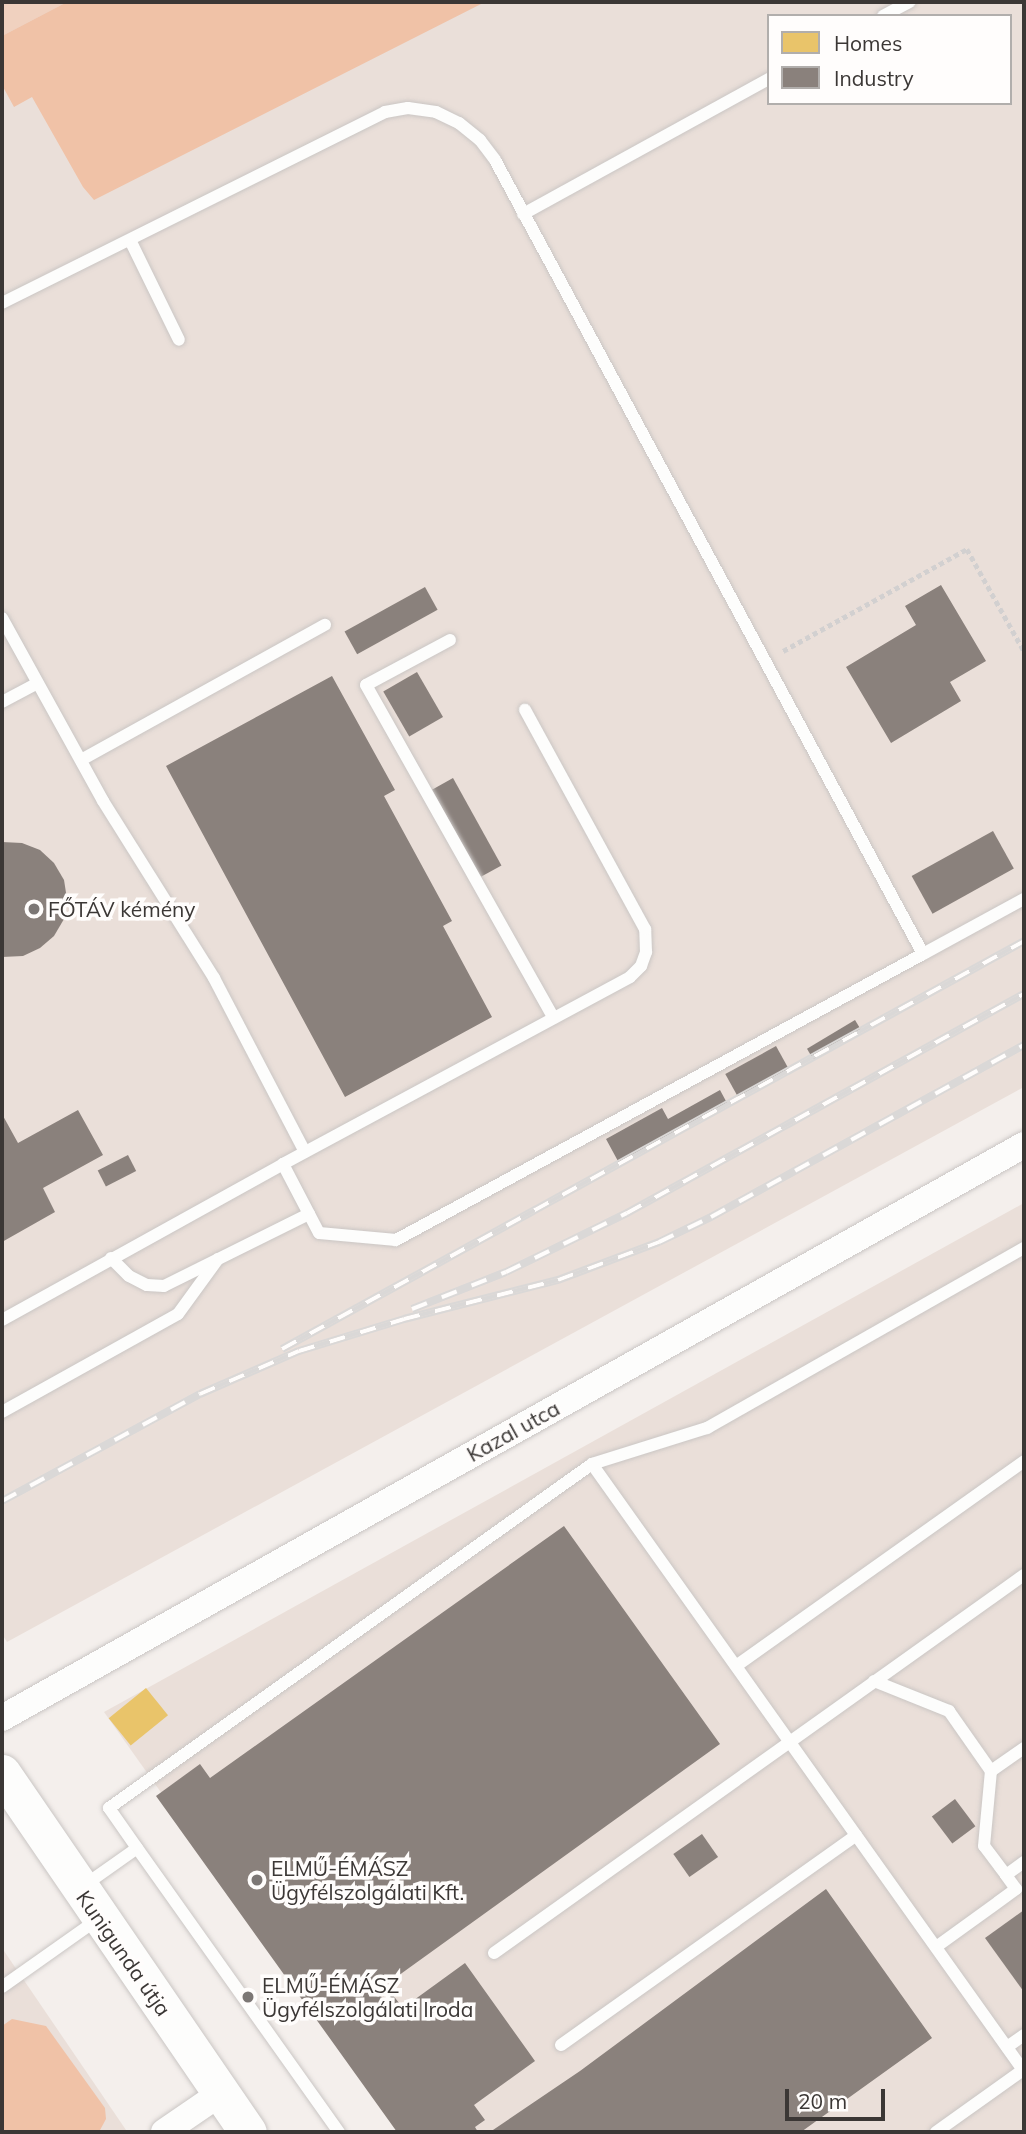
<!DOCTYPE html>
<meta charset="utf-8">
<style>
body{margin:0}
#map{position:relative;width:1026px;height:2134px;overflow:hidden;background:#f4efec;font-family:Mulish,sans-serif}
div>[style]{position:absolute}
[style*='--x']{left:calc(var(--x)*1px);top:calc(var(--y)*1px);width:calc(var(--w)*1px);rotate:calc(var(--a)*1deg)}
.built>*{inset:0;background:#eadfd9}
.green>*{inset:0;background:#f0d1bf}
.forest>*{inset:0;background:#f0c2a7}
.homes>*{inset:0;background:#e9c46a;transform-origin:0 0}
.industry>*{inset:0;background:#8a817c;transform-origin:0 0}
.path>*{height:4.5px;margin-top:-2.25px;transform-origin:0;background:repeating-linear-gradient(90deg,#d2d0d0 0 5px,transparent 0 8.5px)}
.roads{filter:drop-shadow(0 0 2px #cac6c4) drop-shadow(0 0 2px #cac6c4)}
.lane>*{height:12px;margin:-6px;padding:0 6px;transform-origin:6px;border-radius:6px;background:#fdfdfc}
.street>*{height:26px;margin:-13px;padding:0 13px;transform-origin:13px;border-radius:13px;background:#fdfdfc}
.secondary>*{height:37px;margin:-18.5px;padding:0 18.5px;transform-origin:18.5px;border-radius:18.5px;background:#fdfdfc}
.rail>*{height:8px;margin-top:-4px;transform-origin:0;background:repeating-linear-gradient(90deg,#fffdfc 0 16px,#dad8d7 0 32px);box-sizing:border-box;border-block:2px solid #dad8d7}
.dots>*{width:19px;height:19px;translate:-50% -50%;box-sizing:border-box;border:4px solid #fffdfc;border-radius:50%}
span{translate:-50% -50%;white-space:nowrap;text-align:center;line-height:1.15;-webkit-text-stroke:7px #fffdfc;paint-order:stroke}
.poi-label{font-size:21px;color:#3b3735}
.left{translate:0 -50%;text-align:left}
.street-label{font-size:21px;color:#3b3735}
.frame{position:absolute;inset:0;border:4px solid #3b3735;pointer-events:none}
.legend{position:absolute;left:767px;top:14px;width:245px;height:91px;box-sizing:border-box;background:#fffdfc;border:2px solid #b1aeac;margin:0;padding:9px 12px;list-style:none;font-size:21px;color:#3b3735}
.legend li{display:flex;align-items:center;gap:14px;height:35px}
.legend b{width:35px;border:2px solid #b1aeac}
.scale{position:absolute;left:785px;top:2089px;width:100px;height:32px;box-sizing:border-box;border:4px solid #3b3735;border-top:0;padding-left:9px;font-size:21px;line-height:24px;white-space:nowrap;color:#3b3735;-webkit-text-stroke:5px #fffdfc;paint-order:stroke}
</style>
<div id="map">
<div class="built">
<div style="clip-path:polygon(evenodd,2px 2px,1024px 2px,1024px 1087px,7px 1642px,2px 1634px,2px 2px,769px 16px,1010px 16px,1010px 103px,769px 103px,769px 16px)"></div>
<div style="clip-path:polygon(1024px 1203px,1024px 2132px,402px 2132px,104px 1712px)"></div>
<div style="clip-path:polygon(2px 1948px,126px 2130px,124px 2132px,2px 2132px)"></div>
</div>
<div class="green">
<div style="clip-path:polygon(2px 2px,67px 2px,2px 36px)"></div>
</div>
<div class="forest">
<div style="clip-path:polygon(67px 2px,485px 2px,94px 200px,83px 187px,32px 97px,14px 107px,2px 85px,2px 36px)"></div>
<div style="clip-path:polygon(12px 2019px,46px 2026px,105px 2108px,106px 2119px,99px 2132px,2px 2132px,2px 2026px)"></div>
</div>
<div class="homes">
<div style="left:146px;top:1688px;width:35px;height:48px;rotate:51deg"></div>
</div>
<div class="industry">
<div style="clip-path:polygon(941px 585px,986px 661px,950px 682px,961px 701px,891px 743px,846px 667px,916px 625px,905px 606px)"></div>
<div style="left:425px;top:587px;width:26px;height:92px;rotate:61deg"></div>
<div style="left:417px;top:672px;width:52px;height:39px;rotate:60deg"></div>
<div style="clip-path:polygon(332px 676px,395px 790px,384px 796px,452px 921px,443px 926px,492px 1017px,345px 1097px,166px 766px)"></div>
<div style="left:453px;top:778px;width:100px;height:24px;rotate:61deg"></div>
<div style="left:993px;top:831px;width:43px;height:93px;rotate:61deg"></div>
<div style="clip-path:polygon(2px 842px,22px 843px,40px 850px,54px 863px,64px 880px,67px 899px,64px 919px,54px 936px,40px 948px,23px 956px,2px 957px)"></div>
<div style="left:855px;top:1020px;width:12px;height:56px;rotate:59deg"></div>
<div style="left:776px;top:1046px;width:26px;height:58px;rotate:61deg"></div>
<div style="clip-path:polygon(720px 1090px,727px 1103px,619px 1163px,606px 1139px,662px 1108px,668px 1119px)"></div>
<div style="clip-path:polygon(78px 1110px,103px 1155px,43px 1188px,55px 1212px,2px 1242px,2px 1114px,18px 1143px)"></div>
<div style="left:128px;top:1155px;width:18px;height:34px;rotate:63deg"></div>
<div style="clip-path:polygon(564px 1526px,720px 1744px,377px 1991px,384px 2000px,392px 1994px,403px 2008px,465px 1963px,535px 2061px,474px 2105px,485px 2120px,475px 2127px,478px 2132px,397px 2132px,156px 1796px,200px 1764px,210px 1778px)"></div>
<div style="left:955px;top:1799px;width:34px;height:29px;rotate:53deg"></div>
<div style="left:702px;top:1834px;width:28px;height:35px;rotate:55deg"></div>
<div style="clip-path:polygon(826px 1889px,932px 2038px,801px 2132px,490px 2132px,580px 2071px)"></div>
<div style="clip-path:polygon(1024px 1910px,1024px 1992px,985px 1938px)"></div>
</div>
<div class="path">
<div style="--x:783;--y:651;--w:210;--a:-29"></div>
<div style="--x:967;--y:549;--w:117;--a:60.8"></div>
</div>
<div class="roads">
<div class="lane">
<div style="--x:883;--y:16;--w:30;--a:-28"></div>
<div style="--x:523;--y:214;--w:281;--a:-28.8"></div>
<div style="--x:130;--y:240;--w:111;--a:63.9"></div>
<div style="--x:2;--y:303;--w:428;--a:-26.5"></div>
<div style="--x:385;--y:112;--w:23;--a:-10"></div>
<div style="--x:408;--y:108;--w:28;--a:8"></div>
<div style="--x:436;--y:112;--w:25;--a:26"></div>
<div style="--x:459;--y:123;--w:27;--a:39"></div>
<div style="--x:480;--y:140;--w:25;--a:53"></div>
<div style="--x:495;--y:160;--w:902;--a:61.67"></div>
<div style="--x:923;--y:954;--w:600;--a:151.51"></div>
<div style="--x:396;--y:1240;--w:77;--a:-174.8"></div>
<div style="--x:319;--y:1233;--w:78;--a:-117.6"></div>
<div style="--x:2;--y:618;--w:209;--a:61.1"></div>
<div style="--x:103;--y:801;--w:209;--a:57.9"></div>
<div style="--x:214;--y:978;--w:196;--a:62.4"></div>
<div style="--x:450;--y:640;--w:95;--a:151.8"></div>
<div style="--x:366;--y:685;--w:382;--a:60.6"></div>
<div style="--x:2;--y:702;--w:40;--a:-28"></div>
<div style="--x:81;--y:760;--w:279;--a:-29"></div>
<div style="--x:923;--y:954;--w:115;--a:-28.6"></div>
<div style="--x:111;--y:1258;--w:25;--a:45"></div>
<div style="--x:129;--y:1276;--w:20;--a:27"></div>
<div style="--x:147;--y:1285;--w:17;--a:3"></div>
<div style="--x:164;--y:1286;--w:162;--a:-26.4"></div>
<div style="--x:2;--y:1320;--w:321;--a:-29"></div>
<div style="--x:283;--y:1164;--w:394;--a:-28.3"></div>
<div style="--x:630;--y:977;--w:16;--a:-45"></div>
<div style="--x:641;--y:966;--w:15;--a:-70"></div>
<div style="--x:646;--y:952;--w:23;--a:-92"></div>
<div style="--x:645;--y:929;--w:250;--a:-118.7"></div>
<div style="--x:2;--y:1412;--w:201;--a:-29.1"></div>
<div style="--x:178;--y:1314;--w:68;--a:-54"></div>
<div style="--x:592;--y:1464;--w:121;--a:-17.4"></div>
<div style="--x:707;--y:1428;--w:365;--a:-29.6"></div>
<div style="--x:736;--y:1666;--w:354;--a:-35.4"></div>
<div style="--x:874;--y:1681;--w:81;--a:21.8"></div>
<div style="--x:949;--y:1711;--w:73;--a:55"></div>
<div style="--x:137;--y:1848;--w:49;--a:-125"></div>
<div style="--x:109;--y:1808;--w:593;--a:-35.46"></div>
<div style="--x:592;--y:1464;--w:744;--a:54.58"></div>
<div style="--x:1023;--y:2070;--w:107;--a:144.5"></div>
<div style="--x:1006;--y:1875;--w:36;--a:-127"></div>
<div style="--x:984;--y:1846;--w:75;--a:-84.7"></div>
<div style="--x:991;--y:1771;--w:40;--a:-34.9"></div>
<div style="--x:82;--y:1887;--w:67;--a:-35.3"></div>
<div style="--x:137;--y:1848;--w:349;--a:54.6"></div>
<div style="--x:936;--y:1947;--w:99;--a:-35.9"></div>
<div style="--x:1016;--y:1889;--w:17;--a:-126"></div>
<div style="--x:1006;--y:1875;--w:22;--a:-36"></div>
<div style="--x:494;--y:1953;--w:651;--a:-35.5"></div>
<div style="--x:2;--y:1987;--w:118;--a:-35.3"></div>
<div style="--x:561;--y:2045;--w:362;--a:-35.4"></div>
<div style="--x:1007;--y:2047;--w:21;--a:-35"></div>
</div>
<div class="street">
<div style="--x:2;--y:1718;--w:1172;--a:-29.28"></div>
<div style="--x:164;--y:2132;--w:69;--a:-34.4"></div>
</div>
<div class="secondary">
<div style="--x:2;--y:1773;--w:435;--a:55.6"></div>
</div>
</div>
<div class="rail">
<div style="--x:412;--y:1309;--w:101;--a:-21.5"></div>
<div style="--x:506;--y:1272;--w:135;--a:-26"></div>
<div style="--x:627;--y:1213;--w:453;--a:-28.9"></div>
<div style="--x:282;--y:1349;--w:847;--a:-28.8"></div>
<div style="--x:2;--y:1501;--w:225;--a:-28.4"></div>
<div style="--x:200;--y:1394;--w:108;--a:-23.5"></div>
<div style="--x:299;--y:1351;--w:110;--a:-16.9"></div>
<div style="--x:404;--y:1319;--w:159;--a:-14.2"></div>
<div style="--x:558;--y:1280;--w:108;--a:-20.6"></div>
<div style="--x:659;--y:1242;--w:58;--a:-25.7"></div>
<div style="--x:711;--y:1217;--w:357;--a:-28.8"></div>
</div>
<div class="dots">
<div style="left:34px;top:909px;background:#7c7775"></div>
<div style="left:257px;top:1880px;background:#7c7775"></div>
<div style="left:248px;top:1997px;background:#7c7775"></div>
</div>
<div class="poi-label">
<span class="left" style="left:48px;top:909px">FŐTÁV kémény</span>
<span class="left" style="left:271px;top:1880px">ELMŰ-ÉMÁSZ<br>Ügyfélszolgálati Kft.</span>
<span class="left" style="left:262px;top:1997px">ELMŰ-ÉMÁSZ<br>Ügyfélszolgálati Iroda</span>
</div>
<div class="street-label">
<span style="left:513px;top:1431px;rotate:-29deg">Kazal utca</span>
<span style="left:124px;top:1953px;rotate:55deg">Kunigunda útja</span>
</div>
<div class="frame"></div>
<ul class="legend">
<li><b style="height:19px;background:#e9c46a"></b>Homes</li>
<li><b style="height:19px;background:#8a817c"></b>Industry</li>
</ul>
<div class="scale">20 m</div>
</div>
